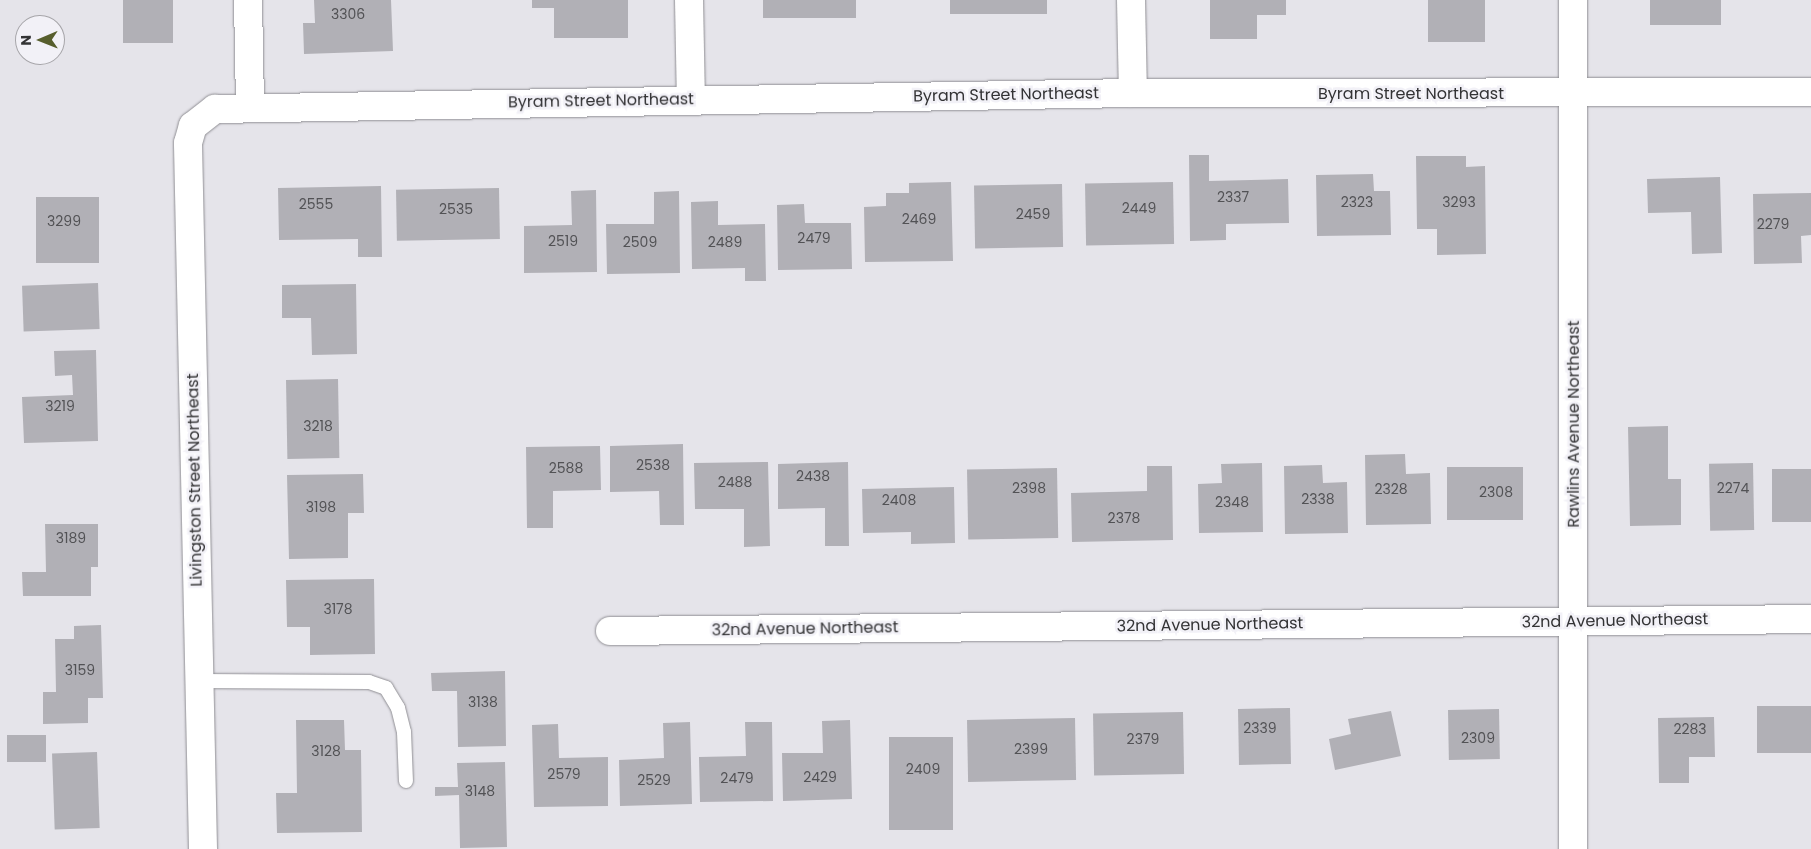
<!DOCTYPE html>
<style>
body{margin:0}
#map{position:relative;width:1811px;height:849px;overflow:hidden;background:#e5e4ea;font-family:Poppins,sans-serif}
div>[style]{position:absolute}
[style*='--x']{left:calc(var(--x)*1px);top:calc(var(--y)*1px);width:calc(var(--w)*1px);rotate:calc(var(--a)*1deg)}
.building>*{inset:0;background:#b1b0b6;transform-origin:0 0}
.roads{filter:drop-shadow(0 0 1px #908f94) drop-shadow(0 0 1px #908f94)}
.service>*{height:14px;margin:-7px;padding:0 7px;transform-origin:7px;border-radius:7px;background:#fff}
.minor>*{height:28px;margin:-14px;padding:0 14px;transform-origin:14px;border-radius:14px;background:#fff}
span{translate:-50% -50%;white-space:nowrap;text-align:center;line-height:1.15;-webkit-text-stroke:5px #f2f1f7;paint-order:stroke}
.number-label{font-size:14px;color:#525255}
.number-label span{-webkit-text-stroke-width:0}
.street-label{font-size:16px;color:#333335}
.north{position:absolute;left:15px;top:15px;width:50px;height:50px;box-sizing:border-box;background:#f2f1f7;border:1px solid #a6a5a9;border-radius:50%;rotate:269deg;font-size:14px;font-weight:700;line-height:20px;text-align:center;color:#333335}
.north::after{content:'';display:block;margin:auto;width:18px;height:22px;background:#575e2d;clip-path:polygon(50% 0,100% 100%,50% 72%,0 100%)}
</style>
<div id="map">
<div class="building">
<div style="left:123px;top:0;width:50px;height:43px"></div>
<div style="clip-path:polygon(314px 0,391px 0,393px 51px,304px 54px,303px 23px,315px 23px)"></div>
<div style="clip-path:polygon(532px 0,628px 0,628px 38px,554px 38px,554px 8px,532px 8px)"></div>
<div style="left:763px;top:0;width:93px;height:18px"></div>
<div style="left:950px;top:0;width:97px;height:14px"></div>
<div style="clip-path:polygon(1210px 0,1286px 0,1286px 15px,1257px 15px,1257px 39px,1210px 39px)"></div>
<div style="left:1428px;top:0;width:57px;height:42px"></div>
<div style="left:1650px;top:0;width:71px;height:25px"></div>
<div style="clip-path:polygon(1189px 155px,1209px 155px,1209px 181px,1288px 179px,1289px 223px,1226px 224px,1226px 240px,1190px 241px)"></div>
<div style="clip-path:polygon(1416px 156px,1466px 156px,1466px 167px,1485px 166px,1486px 254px,1437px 255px,1437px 229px,1417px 229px)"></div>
<div style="clip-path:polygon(1373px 174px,1374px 191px,1390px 191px,1391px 235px,1317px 236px,1316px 175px)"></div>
<div style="clip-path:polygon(1720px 177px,1722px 253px,1692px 254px,1691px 212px,1648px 213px,1647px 179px)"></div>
<div style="clip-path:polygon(951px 182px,953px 261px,865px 262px,864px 207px,886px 206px,886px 193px,909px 193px,909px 183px)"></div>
<div style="left:1173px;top:182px;width:62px;height:88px;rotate:89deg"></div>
<div style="left:1062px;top:184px;width:63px;height:88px;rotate:89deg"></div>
<div style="clip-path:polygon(381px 186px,382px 257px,358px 257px,358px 239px,279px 240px,278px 188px)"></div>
<div style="left:499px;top:188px;width:51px;height:103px;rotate:89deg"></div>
<div style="clip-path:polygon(596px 190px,597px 272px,524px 273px,524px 226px,572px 225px,571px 191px)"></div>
<div style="clip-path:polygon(679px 191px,680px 273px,607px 274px,606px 224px,654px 224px,654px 192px)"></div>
<div style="clip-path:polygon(1811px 193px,1811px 235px,1801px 236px,1802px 263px,1754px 264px,1753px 194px)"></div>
<div style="left:36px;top:197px;width:63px;height:66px"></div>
<div style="clip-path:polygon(718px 201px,718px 225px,765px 224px,766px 281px,745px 281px,745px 268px,692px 269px,691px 202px)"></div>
<div style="clip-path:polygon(804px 204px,805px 223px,851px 223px,852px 269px,778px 270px,777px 205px)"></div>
<div style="left:98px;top:283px;width:46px;height:76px;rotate:88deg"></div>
<div style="clip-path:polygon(356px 284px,357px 354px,312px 355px,311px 318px,282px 318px,282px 285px)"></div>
<div style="clip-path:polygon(96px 350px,98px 441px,24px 443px,22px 397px,73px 395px,72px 375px,55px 376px,54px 351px)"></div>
<div style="left:338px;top:379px;width:79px;height:52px;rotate:89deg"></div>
<div style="clip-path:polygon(1668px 426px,1668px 479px,1681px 479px,1681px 525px,1630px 526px,1628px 427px)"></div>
<div style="clip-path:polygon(683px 444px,684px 525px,660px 525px,659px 491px,610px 492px,610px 446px)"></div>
<div style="clip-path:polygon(600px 446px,601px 490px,553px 491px,553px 528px,527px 528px,526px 447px)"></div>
<div style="clip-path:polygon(1405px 454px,1406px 474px,1430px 473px,1431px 524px,1366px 525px,1365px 455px)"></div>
<div style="clip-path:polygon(768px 462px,770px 546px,744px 547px,744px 509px,695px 509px,694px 463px)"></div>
<div style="clip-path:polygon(848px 462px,849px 546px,825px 546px,825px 508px,778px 509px,778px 464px)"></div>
<div style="clip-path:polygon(1262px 463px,1263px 532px,1199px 533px,1198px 484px,1222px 483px,1221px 464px)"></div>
<div style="left:1753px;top:463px;width:67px;height:44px;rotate:89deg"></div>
<div style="clip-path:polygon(1322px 465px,1323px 483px,1347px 482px,1348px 533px,1285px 534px,1284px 466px)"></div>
<div style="clip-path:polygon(1147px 466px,1172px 466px,1173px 540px,1072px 542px,1071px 493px,1147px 491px)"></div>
<div style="left:1523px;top:467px;width:53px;height:76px;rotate:90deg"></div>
<div style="left:1057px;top:468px;width:70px;height:90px;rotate:89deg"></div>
<div style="left:1811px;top:469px;width:53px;height:39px;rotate:90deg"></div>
<div style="clip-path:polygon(363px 474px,364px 513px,348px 513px,348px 558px,289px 559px,287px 475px)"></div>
<div style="clip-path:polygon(954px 487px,955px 543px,911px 544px,911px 532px,863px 533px,862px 489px)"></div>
<div style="clip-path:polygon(45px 524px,98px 524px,98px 567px,91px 567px,91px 596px,23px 596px,22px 572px,46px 572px)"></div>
<div style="clip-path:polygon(374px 579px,375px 654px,310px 655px,310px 627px,287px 627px,286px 580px)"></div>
<div style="clip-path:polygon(101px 625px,103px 698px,88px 698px,88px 723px,43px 724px,43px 692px,56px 692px,55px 639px,74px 639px,74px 626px)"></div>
<div style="clip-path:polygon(505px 671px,506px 746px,458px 747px,457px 691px,432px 691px,431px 673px)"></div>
<div style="left:1811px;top:706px;width:47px;height:54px;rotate:90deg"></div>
<div style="left:1290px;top:708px;width:56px;height:52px;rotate:89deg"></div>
<div style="left:1499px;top:709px;width:50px;height:51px;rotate:89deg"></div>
<div style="clip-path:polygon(1391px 711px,1401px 756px,1335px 770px,1329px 739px,1351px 734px,1348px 719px)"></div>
<div style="left:1183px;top:712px;width:62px;height:90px;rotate:89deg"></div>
<div style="clip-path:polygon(1714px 717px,1715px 757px,1689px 757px,1689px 783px,1659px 783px,1658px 718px)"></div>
<div style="left:1075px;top:718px;width:62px;height:108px;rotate:89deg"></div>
<div style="clip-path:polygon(296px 720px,344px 720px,345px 750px,361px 750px,362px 832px,277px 833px,276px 793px,297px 793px)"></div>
<div style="clip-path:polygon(850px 720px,852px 799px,783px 801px,782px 753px,823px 753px,822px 721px)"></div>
<div style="clip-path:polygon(690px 722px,692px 804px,620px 806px,619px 760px,664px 758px,663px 723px)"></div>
<div style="clip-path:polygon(745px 722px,772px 722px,773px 801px,700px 802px,699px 757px,746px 756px)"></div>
<div style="clip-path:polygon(558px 724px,559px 758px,608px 757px,608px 806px,534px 807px,532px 725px)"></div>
<div style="left:7px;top:735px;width:39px;height:27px"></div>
<div style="left:953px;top:737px;width:93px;height:64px;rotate:90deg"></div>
<div style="left:97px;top:752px;width:76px;height:45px;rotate:88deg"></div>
<div style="clip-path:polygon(505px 762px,507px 847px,460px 848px,459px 795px,435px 796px,435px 787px,458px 787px,457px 763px)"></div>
</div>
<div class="roads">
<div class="service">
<div style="--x:199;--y:681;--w:170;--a:0.3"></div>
<div style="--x:369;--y:682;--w:18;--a:19"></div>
<div style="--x:386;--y:688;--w:23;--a:59"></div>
<div style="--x:398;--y:708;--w:25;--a:76"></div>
<div style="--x:404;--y:732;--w:49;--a:87.7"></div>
</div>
<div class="minor">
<div style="--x:248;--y:0;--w:106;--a:88.9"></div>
<div style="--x:689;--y:0;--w:100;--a:88.9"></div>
<div style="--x:1131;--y:0;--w:93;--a:88.8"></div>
<div style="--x:1573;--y:0;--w:849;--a:90"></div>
<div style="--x:610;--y:631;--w:1201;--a:-0.57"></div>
<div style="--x:203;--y:849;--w:706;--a:-91.22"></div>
<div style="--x:188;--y:143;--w:18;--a:-74"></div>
<div style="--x:193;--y:126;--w:28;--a:-38"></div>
<div style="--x:215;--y:109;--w:918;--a:-1"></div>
<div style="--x:1133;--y:93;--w:678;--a:-0.08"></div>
</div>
</div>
<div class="number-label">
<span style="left:348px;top:14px">3306</span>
<span style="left:1233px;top:197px">2337</span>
<span style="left:1357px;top:202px">2323</span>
<span style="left:1459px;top:202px">3293</span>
<span style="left:316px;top:204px">2555</span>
<span style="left:1139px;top:208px">2449</span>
<span style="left:456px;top:209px">2535</span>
<span style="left:1033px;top:214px">2459</span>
<span style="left:919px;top:219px">2469</span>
<span style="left:64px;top:221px">3299</span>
<span style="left:1773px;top:224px">2279</span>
<span style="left:814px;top:238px">2479</span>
<span style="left:563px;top:241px">2519</span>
<span style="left:640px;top:242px">2509</span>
<span style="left:725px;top:242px">2489</span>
<span style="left:60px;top:406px">3219</span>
<span style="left:318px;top:426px">3218</span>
<span style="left:653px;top:465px">2538</span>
<span style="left:566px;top:468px">2588</span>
<span style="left:813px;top:476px">2438</span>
<span style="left:735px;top:482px">2488</span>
<span style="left:1029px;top:488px">2398</span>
<span style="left:1733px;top:488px">2274</span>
<span style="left:1391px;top:489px">2328</span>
<span style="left:1496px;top:492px">2308</span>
<span style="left:1318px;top:499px">2338</span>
<span style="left:899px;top:500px">2408</span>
<span style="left:1232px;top:502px">2348</span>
<span style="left:321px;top:507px">3198</span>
<span style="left:1124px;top:518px">2378</span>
<span style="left:71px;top:538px">3189</span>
<span style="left:338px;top:609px">3178</span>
<span style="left:80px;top:670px">3159</span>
<span style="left:483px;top:702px">3138</span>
<span style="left:1260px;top:728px">2339</span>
<span style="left:1690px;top:729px">2283</span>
<span style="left:1478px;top:738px">2309</span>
<span style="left:1143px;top:739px">2379</span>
<span style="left:1031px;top:749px">2399</span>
<span style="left:326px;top:751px">3128</span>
<span style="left:923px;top:769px">2409</span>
<span style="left:564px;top:774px">2579</span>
<span style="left:820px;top:777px">2429</span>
<span style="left:737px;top:778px">2479</span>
<span style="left:654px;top:780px">2529</span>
<span style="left:480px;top:791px">3148</span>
</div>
<div class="street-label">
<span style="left:1411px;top:94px">Byram Street Northeast</span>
<span style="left:1006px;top:95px;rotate:-1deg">Byram Street Northeast</span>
<span style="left:601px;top:101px;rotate:-1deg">Byram Street Northeast</span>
<span style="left:1574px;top:424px;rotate:-90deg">Rawlins Avenue Northeast</span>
<span style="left:195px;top:480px;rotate:-91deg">Livingston Street Northeast</span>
<span style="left:1615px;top:621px;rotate:-1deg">32nd Avenue Northeast</span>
<span style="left:1210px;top:625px;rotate:-1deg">32nd Avenue Northeast</span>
<span style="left:805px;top:629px;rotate:-1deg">32nd Avenue Northeast</span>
</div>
<div class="north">N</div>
</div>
